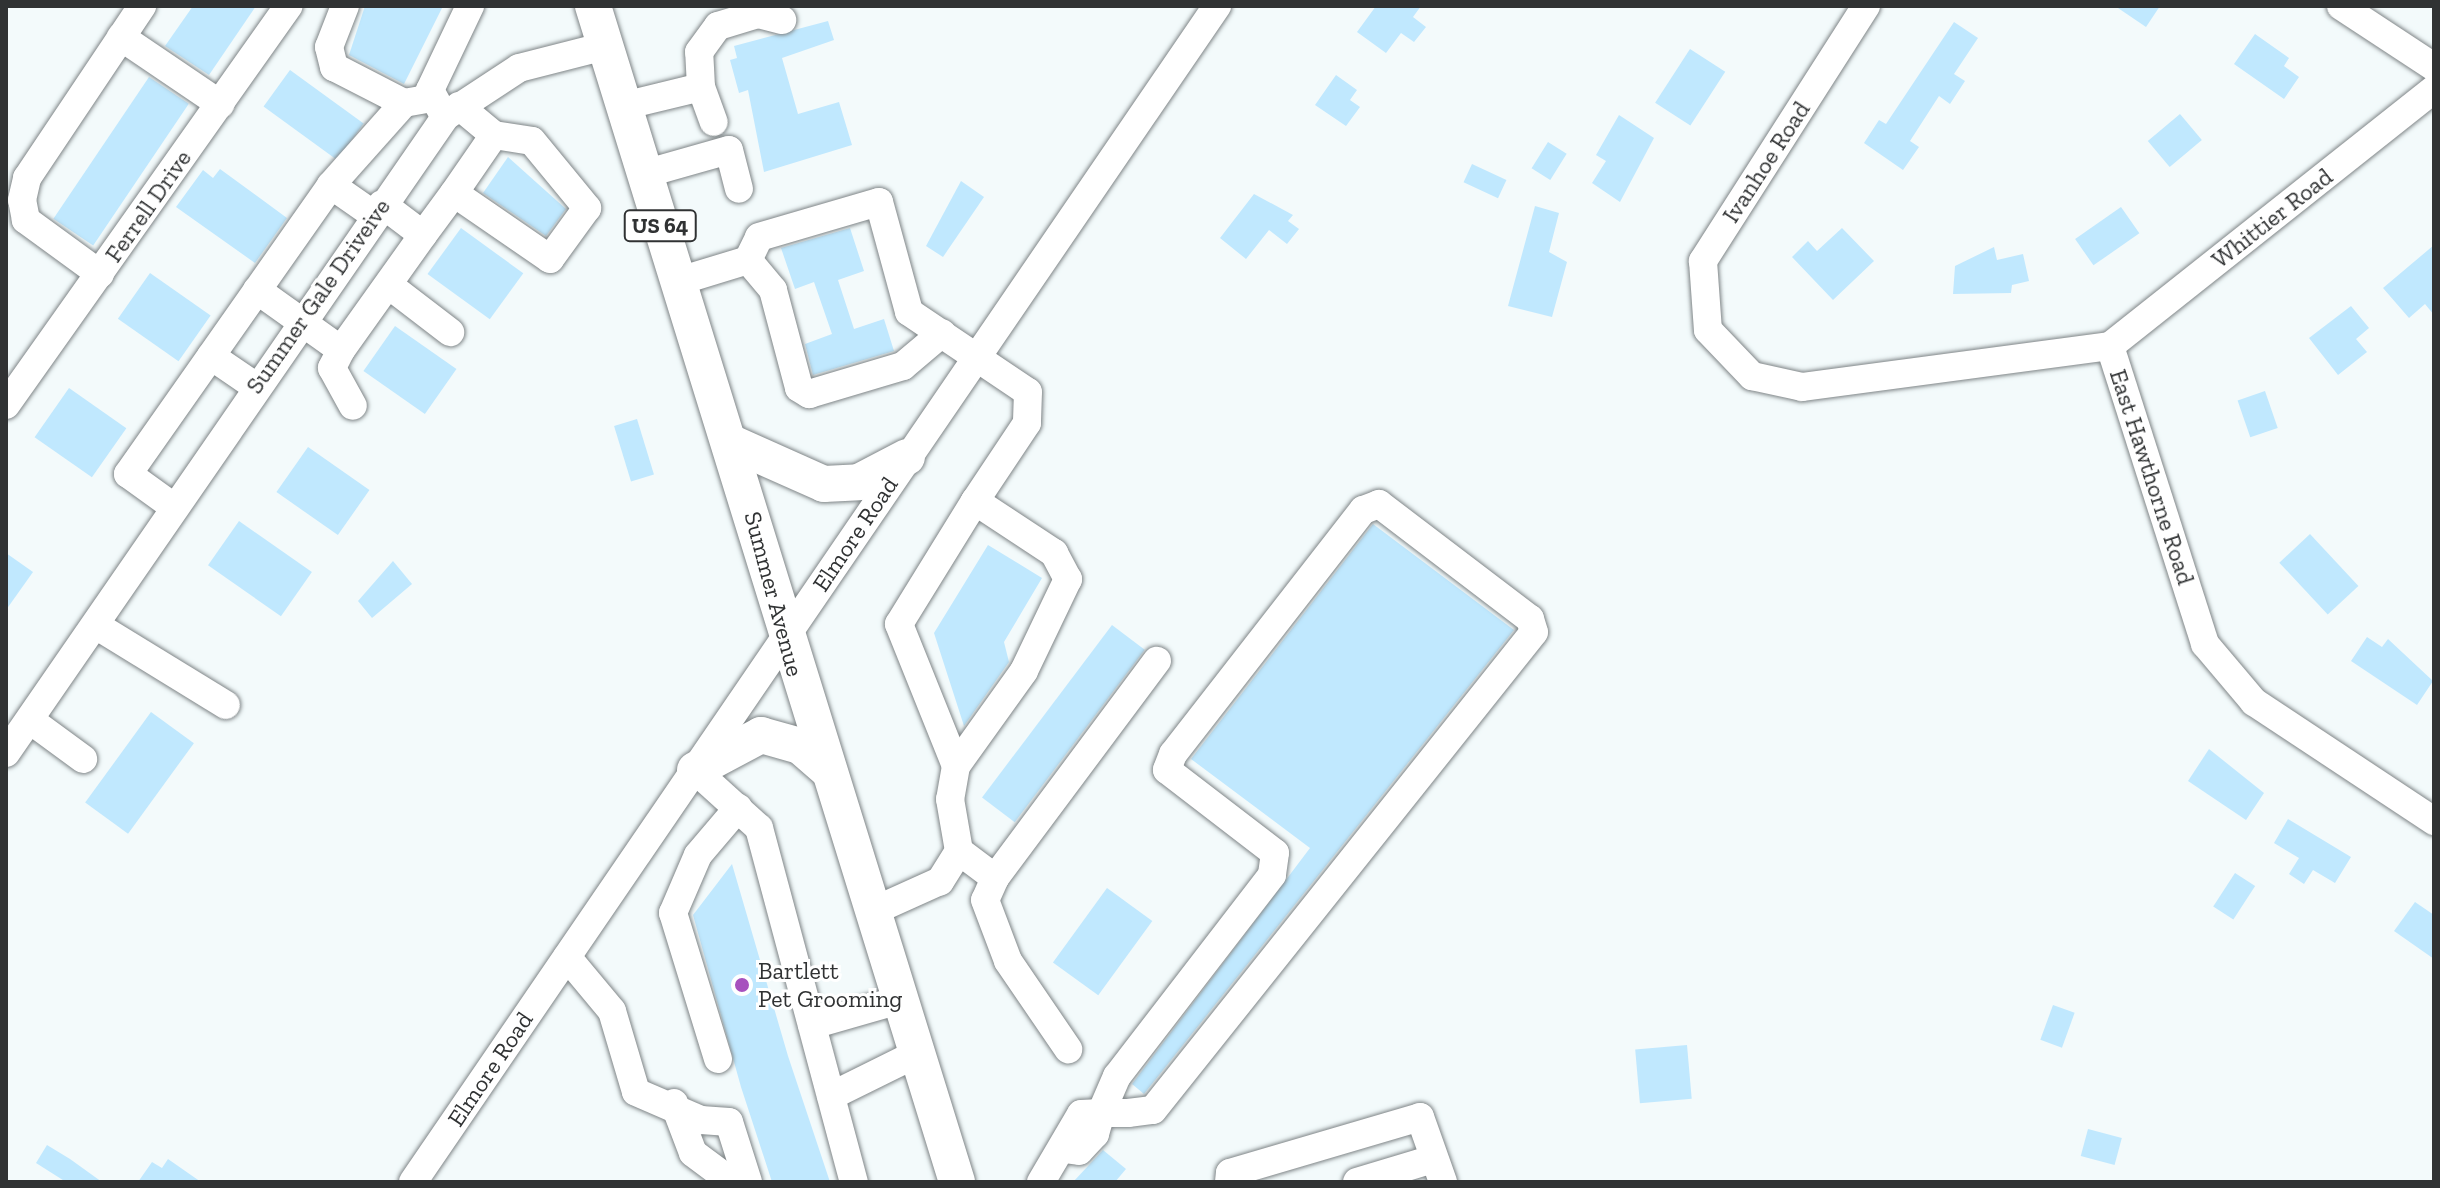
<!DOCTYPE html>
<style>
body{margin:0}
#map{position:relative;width:2440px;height:1188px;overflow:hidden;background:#f3fafb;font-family:"Zilla Slab",serif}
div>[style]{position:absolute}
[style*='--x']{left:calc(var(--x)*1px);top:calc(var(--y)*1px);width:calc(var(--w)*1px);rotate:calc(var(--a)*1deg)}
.building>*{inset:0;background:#c0e8fe;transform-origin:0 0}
.roads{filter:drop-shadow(0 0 2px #7f8587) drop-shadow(0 0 2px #7f8587)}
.minor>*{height:28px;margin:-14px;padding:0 14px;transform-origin:14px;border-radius:14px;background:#fff}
.major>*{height:36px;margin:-18px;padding:0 18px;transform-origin:18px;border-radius:18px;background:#fff}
.dots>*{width:22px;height:22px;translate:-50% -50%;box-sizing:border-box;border:4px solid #fff;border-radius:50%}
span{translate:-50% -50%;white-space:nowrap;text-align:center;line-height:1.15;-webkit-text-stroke:6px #fff;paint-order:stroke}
.shield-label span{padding:2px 6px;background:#fff;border:2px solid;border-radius:6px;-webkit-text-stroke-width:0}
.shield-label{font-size:22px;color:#303233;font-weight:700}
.street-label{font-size:24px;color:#303233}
.poi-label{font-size:24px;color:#303233}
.left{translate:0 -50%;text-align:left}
.frame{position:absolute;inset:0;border:8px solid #303233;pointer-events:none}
</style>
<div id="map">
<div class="building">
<div style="clip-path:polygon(193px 6px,256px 6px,209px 75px,165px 46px)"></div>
<div style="clip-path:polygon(365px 6px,443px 6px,404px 84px,349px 55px)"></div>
<div style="clip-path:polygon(1376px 6px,1421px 6px,1413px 17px,1426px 27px,1414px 42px,1401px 33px,1386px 53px,1357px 32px)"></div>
<div style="clip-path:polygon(2115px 6px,2160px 6px,2146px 27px)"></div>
<div style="clip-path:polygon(828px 21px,834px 40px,782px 58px,798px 114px,839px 102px,852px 145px,764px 172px,748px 90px,739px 93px,730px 60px,737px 58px,734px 46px)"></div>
<div style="clip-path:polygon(1954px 22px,1978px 38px,1954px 74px,1965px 81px,1950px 104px,1939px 96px,1910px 141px,1919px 147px,1903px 170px,1864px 143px,1879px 120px,1886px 124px)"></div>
<div style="clip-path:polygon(2255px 34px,2289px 58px,2284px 66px,2299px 77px,2284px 99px,2234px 64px)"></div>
<div style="left:1690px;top:49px;width:42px;height:64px;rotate:33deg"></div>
<div style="left:290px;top:70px;width:91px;height:45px;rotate:36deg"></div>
<div style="clip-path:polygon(1336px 75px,1357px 90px,1350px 100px,1360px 107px,1346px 126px,1315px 105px)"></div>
<div style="left:149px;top:77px;width:48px;height:171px;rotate:34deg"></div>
<div style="left:2180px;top:114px;width:34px;height:42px;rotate:50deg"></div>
<div style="clip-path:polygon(1619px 115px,1654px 138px,1620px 202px,1592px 183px,1606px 161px,1596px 155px)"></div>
<div style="left:1548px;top:142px;width:22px;height:31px;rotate:32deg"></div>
<div style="clip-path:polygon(508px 157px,566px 209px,546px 236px,483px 193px)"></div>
<div style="left:1472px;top:164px;width:38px;height:20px;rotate:25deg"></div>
<div style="clip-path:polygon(220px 169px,287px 218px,255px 263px,176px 207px,203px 170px,213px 178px)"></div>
<div style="clip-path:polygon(961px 181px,984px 197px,943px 257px,926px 246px)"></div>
<div style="clip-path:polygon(1254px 194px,1293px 215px,1288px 221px,1299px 229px,1287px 244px,1269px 230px,1246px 259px,1220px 238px)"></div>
<div style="clip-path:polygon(1535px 206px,1559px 213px,1549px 252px,1567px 262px,1552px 317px,1508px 306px)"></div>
<div style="left:2121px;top:207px;width:32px;height:56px;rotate:55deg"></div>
<div style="left:461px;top:228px;width:77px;height:57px;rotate:36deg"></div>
<div style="clip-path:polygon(850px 228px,864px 271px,838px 280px,854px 329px,884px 319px,894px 351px,813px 375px,805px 344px,832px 334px,814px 282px,795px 289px,781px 248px)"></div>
<div style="clip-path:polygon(1842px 228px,1874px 261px,1833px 300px,1792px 257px,1808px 241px,1817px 251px)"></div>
<div style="clip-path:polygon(2434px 245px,2434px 315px,2425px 304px,2409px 318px,2383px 288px)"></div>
<div style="clip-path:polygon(1994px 247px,1997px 260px,2023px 254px,2029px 281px,2012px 285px,2011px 293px,1953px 294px,1955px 266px)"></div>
<div style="left:150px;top:273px;width:74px;height:56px;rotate:35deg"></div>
<div style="clip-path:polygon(2351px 306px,2369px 328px,2356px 339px,2367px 352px,2338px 375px,2309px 338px)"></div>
<div style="left:395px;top:326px;width:75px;height:55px;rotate:35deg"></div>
<div style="left:69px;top:388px;width:70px;height:60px;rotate:35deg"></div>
<div style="left:2265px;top:391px;width:39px;height:29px;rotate:71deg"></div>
<div style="left:637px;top:419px;width:58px;height:24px;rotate:73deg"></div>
<div style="left:308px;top:447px;width:75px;height:55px;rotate:35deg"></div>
<div style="left:239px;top:521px;width:89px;height:54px;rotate:35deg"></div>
<div style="clip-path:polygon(1373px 524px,1514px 630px,1144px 1094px,1132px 1084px,1310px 848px,1191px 759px)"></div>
<div style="left:2310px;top:534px;width:71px;height:42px;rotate:47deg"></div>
<div style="clip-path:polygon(988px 545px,1042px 578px,1004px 642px,1009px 662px,964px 726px,934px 633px)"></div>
<div style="clip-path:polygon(6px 553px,33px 572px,6px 610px)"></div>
<div style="clip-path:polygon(393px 561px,412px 584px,372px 618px,358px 601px)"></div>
<div style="left:1112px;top:625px;width:41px;height:216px;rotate:37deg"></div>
<div style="clip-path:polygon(2367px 637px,2382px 647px,2388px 639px,2433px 681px,2417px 705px,2351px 661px)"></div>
<div style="left:151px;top:712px;width:53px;height:112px;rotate:36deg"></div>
<div style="clip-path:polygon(2209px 749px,2264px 793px,2246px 820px,2188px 781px)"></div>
<div style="clip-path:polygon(2288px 819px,2351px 857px,2335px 883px,2313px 870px,2304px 884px,2289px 874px,2299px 858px,2274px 843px)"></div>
<div style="clip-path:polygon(732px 864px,788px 1056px,830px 1182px,772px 1182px,741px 1087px,693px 915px)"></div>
<div style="left:2235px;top:873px;width:24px;height:40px;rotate:33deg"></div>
<div style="left:1107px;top:888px;width:56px;height:92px;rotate:36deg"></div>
<div style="clip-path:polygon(2415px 902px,2434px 915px,2434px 959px,2394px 931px)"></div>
<div style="left:2053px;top:1005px;width:23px;height:37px;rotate:20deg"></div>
<div style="left:1687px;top:1045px;width:54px;height:52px;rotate:85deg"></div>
<div style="left:2088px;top:1129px;width:35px;height:28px;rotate:15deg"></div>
<div style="clip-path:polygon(47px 1145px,70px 1159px,102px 1182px,66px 1182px,36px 1163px)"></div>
<div style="clip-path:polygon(1103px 1150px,1126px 1169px,1115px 1182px,1073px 1182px)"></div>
<div style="clip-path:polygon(168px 1159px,201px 1182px,138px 1182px,152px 1162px,162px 1168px)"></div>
</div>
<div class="roads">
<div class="minor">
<div style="--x:345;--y:6;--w:44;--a:111.3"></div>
<div style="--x:329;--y:47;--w:21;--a:76"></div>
<div style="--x:334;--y:67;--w:79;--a:27.2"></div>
<div style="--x:404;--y:103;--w:27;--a:-10"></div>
<div style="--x:1866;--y:6;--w:303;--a:122.6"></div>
<div style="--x:1703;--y:261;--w:69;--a:85.9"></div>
<div style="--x:1708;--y:330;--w:64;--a:46.3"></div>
<div style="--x:1752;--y:376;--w:51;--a:12.4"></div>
<div style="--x:1802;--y:387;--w:311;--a:-7.6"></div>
<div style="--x:2341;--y:6;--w:111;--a:33.3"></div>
<div style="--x:121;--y:37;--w:120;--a:34.1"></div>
<div style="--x:701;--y:87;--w:37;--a:70"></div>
<div style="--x:459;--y:106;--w:45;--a:39.6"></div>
<div style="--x:494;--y:135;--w:38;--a:9"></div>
<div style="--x:532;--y:141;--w:87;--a:50.6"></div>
<div style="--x:587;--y:208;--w:63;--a:126"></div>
<div style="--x:550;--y:259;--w:116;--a:-145.5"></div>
<div style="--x:454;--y:193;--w:70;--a:-55.4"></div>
<div style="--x:623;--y:106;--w:80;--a:-13.7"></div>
<div style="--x:701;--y:87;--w:35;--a:-93"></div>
<div style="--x:699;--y:52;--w:32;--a:-54"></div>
<div style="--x:718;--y:26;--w:42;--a:-16.7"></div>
<div style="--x:758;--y:14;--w:25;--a:14"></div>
<div style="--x:442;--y:112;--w:25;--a:-119"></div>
<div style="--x:430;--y:90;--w:93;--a:-64.5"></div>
<div style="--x:644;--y:174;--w:88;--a:-15.8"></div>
<div style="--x:729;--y:150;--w:40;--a:75.6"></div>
<div style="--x:331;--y:185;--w:52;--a:34.9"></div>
<div style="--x:382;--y:204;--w:51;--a:37.1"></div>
<div style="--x:423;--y:235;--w:52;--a:-53.6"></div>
<div style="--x:748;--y:260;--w:39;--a:50"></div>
<div style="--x:773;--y:290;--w:101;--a:75.1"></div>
<div style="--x:799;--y:388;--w:12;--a:31"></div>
<div style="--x:809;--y:394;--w:98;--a:-16.6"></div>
<div style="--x:903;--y:366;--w:51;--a:-40.2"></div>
<div style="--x:100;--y:274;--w:92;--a:-143.9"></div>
<div style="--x:26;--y:220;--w:20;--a:-101"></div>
<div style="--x:22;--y:200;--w:23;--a:-77"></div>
<div style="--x:27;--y:178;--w:207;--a:-56.2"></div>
<div style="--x:676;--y:282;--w:75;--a:-17"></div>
<div style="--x:748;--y:260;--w:25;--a:-64"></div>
<div style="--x:759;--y:237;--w:125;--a:-16.3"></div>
<div style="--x:879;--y:202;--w:114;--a:74.7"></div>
<div style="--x:909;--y:312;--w:143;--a:33.9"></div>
<div style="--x:1028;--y:392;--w:31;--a:92"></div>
<div style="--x:1027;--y:423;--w:94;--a:123.7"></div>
<div style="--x:975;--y:501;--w:95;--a:33.4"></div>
<div style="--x:1054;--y:553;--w:30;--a:62"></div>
<div style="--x:1068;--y:579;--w:102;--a:115.6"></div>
<div style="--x:1024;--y:671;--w:117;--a:125.6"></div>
<div style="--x:956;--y:766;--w:34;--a:100"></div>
<div style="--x:950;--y:799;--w:53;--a:80.2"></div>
<div style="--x:959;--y:851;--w:36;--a:122"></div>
<div style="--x:940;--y:881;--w:76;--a:155.8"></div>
<div style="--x:390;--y:286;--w:76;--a:37.5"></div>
<div style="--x:257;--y:290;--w:103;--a:35.5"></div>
<div style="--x:341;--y:350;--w:141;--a:-54.5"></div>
<div style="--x:2110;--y:346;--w:313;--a:72.3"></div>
<div style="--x:2205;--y:644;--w:76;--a:49.8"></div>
<div style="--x:2254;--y:702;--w:216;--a:33.5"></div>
<div style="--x:2110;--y:346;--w:414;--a:-38.4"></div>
<div style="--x:341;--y:350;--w:20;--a:117"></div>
<div style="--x:332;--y:368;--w:43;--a:61.1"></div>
<div style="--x:211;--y:356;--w:53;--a:34.3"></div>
<div style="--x:6;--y:405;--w:489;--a:-54.7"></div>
<div style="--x:171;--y:505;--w:53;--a:-144.2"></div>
<div style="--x:128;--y:474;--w:353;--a:-54.9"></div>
<div style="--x:331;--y:185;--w:110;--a:-48.3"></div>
<div style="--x:97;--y:626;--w:151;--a:31.5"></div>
<div style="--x:30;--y:720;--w:66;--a:36.3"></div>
<div style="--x:6;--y:753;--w:774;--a:-55.37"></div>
<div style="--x:446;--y:116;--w:87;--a:-33.3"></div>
<div style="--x:519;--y:68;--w:89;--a:-14.3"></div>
<div style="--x:956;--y:766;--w:153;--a:-111.9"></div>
<div style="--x:899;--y:624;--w:145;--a:-58.3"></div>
<div style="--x:695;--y:770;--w:86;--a:42.2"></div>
<div style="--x:759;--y:828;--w:367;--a:75"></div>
<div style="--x:959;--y:851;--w:45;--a:36.9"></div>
<div style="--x:995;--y:878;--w:271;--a:-53.3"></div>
<div style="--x:995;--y:878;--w:24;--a:114"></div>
<div style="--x:985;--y:900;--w:65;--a:69.3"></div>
<div style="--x:1008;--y:961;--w:107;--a:55.7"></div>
<div style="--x:567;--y:957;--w:70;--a:50.2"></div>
<div style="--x:612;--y:1011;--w:84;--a:73.5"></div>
<div style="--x:636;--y:1092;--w:71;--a:23.3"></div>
<div style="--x:701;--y:1120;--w:28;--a:4"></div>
<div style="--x:729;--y:1122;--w:63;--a:72.4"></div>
<div style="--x:812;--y:1025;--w:91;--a:-16"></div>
<div style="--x:718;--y:1059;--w:153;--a:-107.1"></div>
<div style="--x:673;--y:913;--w:63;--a:-66.7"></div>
<div style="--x:698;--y:855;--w:62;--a:-49.6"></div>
<div style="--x:831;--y:1096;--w:95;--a:-26.3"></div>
<div style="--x:674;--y:1103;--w:53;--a:69.2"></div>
<div style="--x:693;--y:1153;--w:49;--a:36.6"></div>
<div style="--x:413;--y:1182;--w:1425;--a:-55.64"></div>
<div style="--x:1041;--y:1182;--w:79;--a:-59.5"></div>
<div style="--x:1081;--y:1114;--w:20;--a:-3"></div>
<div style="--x:1101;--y:1113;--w:27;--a:0"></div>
<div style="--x:1128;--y:1113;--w:25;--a:-7"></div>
<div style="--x:1153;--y:1110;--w:611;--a:-51.44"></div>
<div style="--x:1534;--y:632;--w:14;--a:-107"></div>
<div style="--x:1530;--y:619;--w:190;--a:-142.7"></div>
<div style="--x:1379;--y:504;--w:17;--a:159"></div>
<div style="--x:1363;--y:510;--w:309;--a:127.9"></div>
<div style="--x:1173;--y:754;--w:17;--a:111"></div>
<div style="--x:1167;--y:770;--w:136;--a:37.5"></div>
<div style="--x:1275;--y:853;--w:22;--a:98"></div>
<div style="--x:1272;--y:875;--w:254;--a:127.6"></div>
<div style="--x:1117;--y:1076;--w:40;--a:113.4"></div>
<div style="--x:1101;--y:1113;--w:22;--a:106"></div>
<div style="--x:1095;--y:1134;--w:23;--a:133"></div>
<div style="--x:1079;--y:1151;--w:15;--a:-172"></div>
<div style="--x:1229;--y:1182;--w:9;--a:-84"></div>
<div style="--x:1230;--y:1173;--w:198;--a:-16.4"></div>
<div style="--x:1420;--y:1117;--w:69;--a:70.5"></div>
<div style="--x:1357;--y:1182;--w:79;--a:-16.8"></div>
</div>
<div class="major">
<div style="--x:593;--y:6;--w:1231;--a:72.8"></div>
<div style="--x:734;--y:444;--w:98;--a:24"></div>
<div style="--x:824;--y:484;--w:35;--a:-3"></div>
<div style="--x:859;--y:482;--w:54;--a:-27.5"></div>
<div style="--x:695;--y:770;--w:75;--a:-27.9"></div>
<div style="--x:761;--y:735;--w:41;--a:15.8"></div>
<div style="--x:800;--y:746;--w:35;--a:41"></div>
</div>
</div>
<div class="dots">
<div style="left:742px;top:985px;background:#a751be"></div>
</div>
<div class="shield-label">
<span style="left:660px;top:226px">US 64</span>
</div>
<div class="street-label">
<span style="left:1766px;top:162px;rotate:-57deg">Ivanhoe Road</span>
<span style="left:148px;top:206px;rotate:-55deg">Ferrell Drive</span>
<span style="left:2272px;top:218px;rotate:-38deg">Whittier Road</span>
<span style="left:318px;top:296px;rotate:-55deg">Summer Gale Driveive</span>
<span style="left:2152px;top:477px;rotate:72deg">East Hawthorne Road</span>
<span style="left:855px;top:534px;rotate:-56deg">Elmore Road</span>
<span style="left:774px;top:594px;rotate:75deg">Summer Avenue</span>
<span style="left:490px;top:1069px;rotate:-56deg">Elmore Road</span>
</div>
<div class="poi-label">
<span class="left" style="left:758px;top:985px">Bartlett<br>Pet Grooming</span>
</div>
<div class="frame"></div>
</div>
